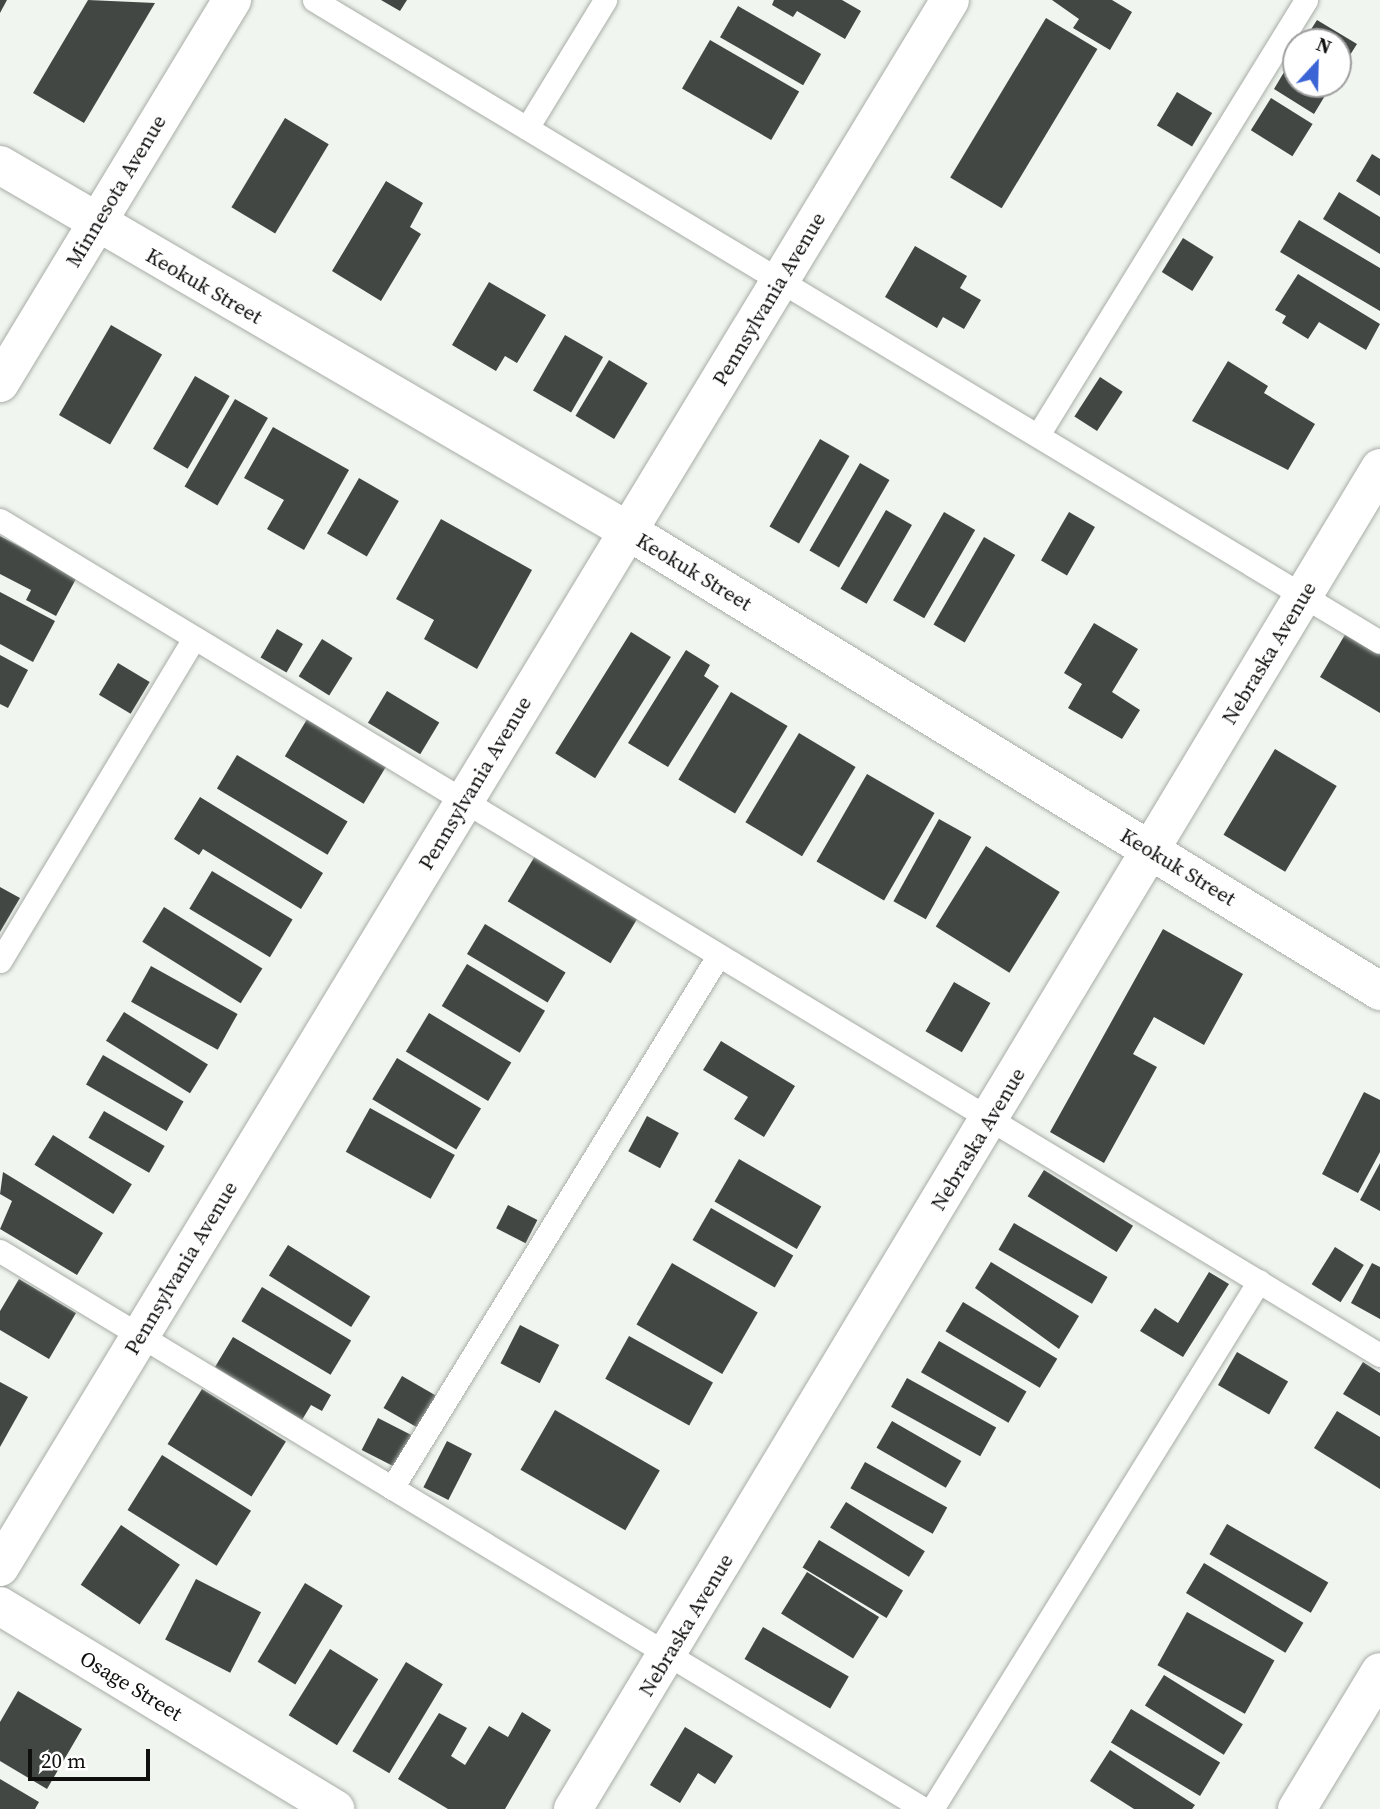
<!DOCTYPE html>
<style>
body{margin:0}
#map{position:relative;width:1380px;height:1809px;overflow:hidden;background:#f0f5ef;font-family:"Source Serif 4",serif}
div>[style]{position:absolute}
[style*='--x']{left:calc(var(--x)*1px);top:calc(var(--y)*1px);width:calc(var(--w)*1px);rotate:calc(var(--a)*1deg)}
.building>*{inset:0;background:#424744;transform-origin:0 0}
.roads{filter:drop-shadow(0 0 2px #a8ada7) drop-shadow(0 0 2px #a8ada7)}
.lane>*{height:23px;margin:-11.5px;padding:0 11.5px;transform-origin:11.5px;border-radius:11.5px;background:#fff}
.street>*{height:38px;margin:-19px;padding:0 19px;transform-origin:19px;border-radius:19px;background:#fff}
span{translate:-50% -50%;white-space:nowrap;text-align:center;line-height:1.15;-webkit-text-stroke:7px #fff;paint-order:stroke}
.street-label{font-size:21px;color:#0f100e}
.north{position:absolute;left:1282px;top:28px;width:70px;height:70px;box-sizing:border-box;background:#fff;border:2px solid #9f9f9f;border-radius:50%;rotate:22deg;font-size:19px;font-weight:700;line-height:28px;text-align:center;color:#0f100e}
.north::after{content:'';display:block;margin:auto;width:24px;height:32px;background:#3b64d5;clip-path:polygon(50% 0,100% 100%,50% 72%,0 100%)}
.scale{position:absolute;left:28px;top:1749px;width:122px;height:32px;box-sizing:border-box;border:4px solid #0f100e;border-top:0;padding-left:9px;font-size:21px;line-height:24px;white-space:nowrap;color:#0f100e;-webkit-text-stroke:5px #fff;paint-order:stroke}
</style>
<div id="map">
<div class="building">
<div style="clip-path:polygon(0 0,7px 0,0 13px)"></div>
<div style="clip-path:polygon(88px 0,155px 3px,84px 123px,33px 93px)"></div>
<div style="clip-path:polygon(381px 0,407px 0,400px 11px)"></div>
<div style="clip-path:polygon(774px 0,842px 0,861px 11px,845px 39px,797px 11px,793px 17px,772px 5px)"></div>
<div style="clip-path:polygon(1052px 0,1112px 0,1132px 12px,1110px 50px,1073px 28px,1079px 19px)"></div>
<div style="left:738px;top:6px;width:96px;height:36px;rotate:30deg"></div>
<div style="left:1046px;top:18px;width:60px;height:186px;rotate:31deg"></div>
<div style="clip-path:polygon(1317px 20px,1357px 44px,1338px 74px,1338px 42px,1303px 42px)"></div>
<div style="left:710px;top:40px;width:103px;height:56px;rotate:30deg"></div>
<div style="clip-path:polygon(1293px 57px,1296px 84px,1332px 84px,1314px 114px,1274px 89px)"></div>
<div style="left:1177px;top:92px;width:41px;height:39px;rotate:31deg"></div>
<div style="left:1271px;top:98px;width:49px;height:38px;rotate:32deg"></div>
<div style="left:285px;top:118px;width:51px;height:104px;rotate:31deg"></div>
<div style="clip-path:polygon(1372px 154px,1380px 159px,1380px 196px,1356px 181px)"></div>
<div style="clip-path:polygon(386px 181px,423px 203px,410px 227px,421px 234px,381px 301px,332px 271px)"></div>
<div style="clip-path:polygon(1339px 192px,1380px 217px,1380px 254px,1323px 219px)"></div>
<div style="clip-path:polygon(1299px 220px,1380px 268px,1380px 311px,1280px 252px)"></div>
<div style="left:1183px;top:238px;width:36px;height:40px;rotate:32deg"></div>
<div style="clip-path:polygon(915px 246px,967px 276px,960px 288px,981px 300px,964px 329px,943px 317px,937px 328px,885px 297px)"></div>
<div style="clip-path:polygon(1298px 274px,1380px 324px,1366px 350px,1319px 322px,1308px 339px,1282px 323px,1286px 316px,1275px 310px)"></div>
<div style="clip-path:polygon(489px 282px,546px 315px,517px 363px,505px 356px,496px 371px,452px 345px)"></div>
<div style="left:111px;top:325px;width:59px;height:104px;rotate:30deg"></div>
<div style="left:565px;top:335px;width:44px;height:64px;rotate:30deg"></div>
<div style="left:609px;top:360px;width:45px;height:65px;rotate:31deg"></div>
<div style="clip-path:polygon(1228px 361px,1268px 386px,1264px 393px,1315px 424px,1288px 470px,1192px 421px)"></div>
<div style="left:195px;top:376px;width:40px;height:84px;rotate:30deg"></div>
<div style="left:1100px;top:377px;width:27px;height:47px;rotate:33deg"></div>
<div style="left:235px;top:399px;width:38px;height:101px;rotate:30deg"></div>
<div style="clip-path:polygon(273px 427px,349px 470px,304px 550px,267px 529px,284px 500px,244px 478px)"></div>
<div style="left:820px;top:439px;width:34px;height:101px;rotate:30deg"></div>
<div style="left:860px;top:463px;width:34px;height:101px;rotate:30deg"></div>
<div style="left:359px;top:478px;width:46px;height:64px;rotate:30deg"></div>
<div style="left:886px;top:510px;width:30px;height:91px;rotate:30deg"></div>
<div style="left:944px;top:512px;width:36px;height:102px;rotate:30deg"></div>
<div style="left:1069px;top:512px;width:30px;height:56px;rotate:30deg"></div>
<div style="clip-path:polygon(441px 519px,532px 570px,477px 669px,424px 639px,434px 620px,396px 599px)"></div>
<div style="clip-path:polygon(0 536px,77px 577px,56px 616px,26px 600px,31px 590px,0 574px)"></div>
<div style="left:984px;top:537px;width:36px;height:101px;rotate:30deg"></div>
<div style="clip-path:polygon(0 592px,55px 621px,33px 662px,0 644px)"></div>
<div style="clip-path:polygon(1094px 623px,1138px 649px,1112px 692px,1140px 710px,1122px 739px,1068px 708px,1082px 684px,1064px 673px)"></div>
<div style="left:277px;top:629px;width:30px;height:33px;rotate:30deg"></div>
<div style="left:631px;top:632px;width:47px;height:143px;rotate:32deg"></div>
<div style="clip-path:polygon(1346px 633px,1380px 653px,1380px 713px,1320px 677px)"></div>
<div style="left:322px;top:639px;width:36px;height:44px;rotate:32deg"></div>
<div style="clip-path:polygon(686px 650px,710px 665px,704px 676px,719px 686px,668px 767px,628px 743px)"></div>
<div style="clip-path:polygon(0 655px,28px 670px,8px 708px,0 704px)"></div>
<div style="left:118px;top:663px;width:37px;height:37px;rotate:31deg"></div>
<div style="left:387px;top:691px;width:61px;height:37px;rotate:31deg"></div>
<div style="left:731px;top:692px;width:66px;height:102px;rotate:31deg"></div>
<div style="left:309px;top:716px;width:92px;height:47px;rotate:31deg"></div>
<div style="left:799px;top:733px;width:66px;height:104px;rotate:31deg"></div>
<div style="left:1275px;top:749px;width:72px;height:100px;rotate:31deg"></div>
<div style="left:237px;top:755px;width:129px;height:39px;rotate:31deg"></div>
<div style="left:867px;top:774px;width:78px;height:101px;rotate:30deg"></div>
<div style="clip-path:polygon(200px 797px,323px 873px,301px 909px,203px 849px,199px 855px,174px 839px)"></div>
<div style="left:939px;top:819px;width:37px;height:94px;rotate:29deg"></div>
<div style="left:986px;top:846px;width:87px;height:95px;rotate:32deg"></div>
<div style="left:535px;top:856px;width:120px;height:53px;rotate:31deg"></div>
<div style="left:212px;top:871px;width:94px;height:44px;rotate:31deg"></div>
<div style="clip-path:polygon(0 887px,20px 898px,0 932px)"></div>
<div style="left:164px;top:907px;width:116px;height:41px;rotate:32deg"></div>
<div style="left:485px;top:924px;width:94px;height:35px;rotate:31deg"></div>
<div style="clip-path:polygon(1163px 929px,1243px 974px,1204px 1045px,1154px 1017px,1133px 1054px,1157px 1067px,1104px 1163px,1050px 1132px)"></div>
<div style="left:467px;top:964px;width:91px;height:49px;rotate:31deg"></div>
<div style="left:151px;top:966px;width:99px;height:41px;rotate:29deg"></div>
<div style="left:954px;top:982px;width:42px;height:57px;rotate:30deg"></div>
<div style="left:124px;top:1012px;width:99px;height:34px;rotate:32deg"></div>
<div style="left:429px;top:1013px;width:96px;height:45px;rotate:31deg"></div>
<div style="clip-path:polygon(721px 1041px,795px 1086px,764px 1137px,734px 1119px,748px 1097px,703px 1070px)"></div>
<div style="left:103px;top:1055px;width:93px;height:34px;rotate:30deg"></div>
<div style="left:397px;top:1058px;width:98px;height:48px;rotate:31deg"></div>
<div style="clip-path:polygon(1364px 1092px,1380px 1100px,1380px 1152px,1358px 1193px,1322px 1174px)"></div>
<div style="left:370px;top:1108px;width:97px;height:50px;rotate:29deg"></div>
<div style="left:104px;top:1111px;width:70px;height:31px;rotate:30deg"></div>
<div style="left:647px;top:1116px;width:36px;height:40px;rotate:28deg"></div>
<div style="left:53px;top:1135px;width:93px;height:35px;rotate:32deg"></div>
<div style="left:739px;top:1159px;width:95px;height:49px;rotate:30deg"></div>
<div style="clip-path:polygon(1380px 1163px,1380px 1211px,1360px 1200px)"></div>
<div style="left:1044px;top:1170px;width:105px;height:31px;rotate:32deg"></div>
<div style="clip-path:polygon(3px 1172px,103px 1233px,77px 1275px,0 1229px,12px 1201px,0 1194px)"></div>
<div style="left:508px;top:1205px;width:33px;height:26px;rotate:27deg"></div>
<div style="left:711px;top:1208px;width:95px;height:37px;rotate:30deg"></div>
<div style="left:1014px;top:1223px;width:108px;height:31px;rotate:30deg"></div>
<div style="left:288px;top:1245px;width:97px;height:36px;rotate:32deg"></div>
<div style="left:1335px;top:1247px;width:34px;height:44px;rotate:32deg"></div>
<div style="clip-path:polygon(991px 1262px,1079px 1316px,1059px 1349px,975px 1288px)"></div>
<div style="left:672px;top:1263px;width:99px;height:71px;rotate:30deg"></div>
<div style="clip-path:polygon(1372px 1263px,1380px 1267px,1380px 1319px,1351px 1303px)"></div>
<div style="clip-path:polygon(1209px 1272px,1229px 1284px,1183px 1357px,1140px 1331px,1155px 1308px,1178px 1323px)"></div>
<div style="clip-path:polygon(19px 1279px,76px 1313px,49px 1359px,0 1330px,0 1311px)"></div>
<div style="left:262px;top:1287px;width:104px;height:40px;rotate:31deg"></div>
<div style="left:963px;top:1302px;width:110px;height:34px;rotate:31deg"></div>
<div style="left:520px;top:1325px;width:44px;height:43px;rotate:27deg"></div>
<div style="left:629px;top:1336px;width:96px;height:49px;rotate:29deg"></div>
<div style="clip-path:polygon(233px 1337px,331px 1395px,322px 1411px,311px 1405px,302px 1420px,215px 1367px)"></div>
<div style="left:939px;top:1341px;width:101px;height:36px;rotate:30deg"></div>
<div style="left:1237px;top:1352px;width:59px;height:38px;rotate:30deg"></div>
<div style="clip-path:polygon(1363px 1362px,1380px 1373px,1380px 1416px,1343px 1394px)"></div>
<div style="left:402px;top:1376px;width:42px;height:37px;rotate:30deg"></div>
<div style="left:907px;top:1378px;width:102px;height:33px;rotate:29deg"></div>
<div style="clip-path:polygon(0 1382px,28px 1397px,0 1447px)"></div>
<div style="left:202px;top:1389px;width:99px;height:65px;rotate:32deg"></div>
<div style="left:555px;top:1410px;width:121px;height:69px;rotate:30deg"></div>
<div style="clip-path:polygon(1337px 1411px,1380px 1437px,1380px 1489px,1314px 1448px)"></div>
<div style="left:378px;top:1418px;width:39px;height:36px;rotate:27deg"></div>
<div style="left:892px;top:1421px;width:80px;height:31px;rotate:30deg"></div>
<div style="left:447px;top:1441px;width:28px;height:52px;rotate:27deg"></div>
<div style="left:162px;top:1455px;width:105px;height:65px;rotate:32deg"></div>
<div style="left:865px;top:1462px;width:94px;height:30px;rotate:29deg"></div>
<div style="left:846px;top:1502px;width:93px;height:30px;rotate:32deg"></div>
<div style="left:1227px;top:1524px;width:117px;height:35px;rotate:30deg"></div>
<div style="left:121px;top:1525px;width:71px;height:72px;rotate:34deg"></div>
<div style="left:819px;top:1540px;width:98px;height:32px;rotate:31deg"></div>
<div style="left:1204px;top:1563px;width:116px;height:35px;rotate:31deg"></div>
<div style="left:807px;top:1572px;width:85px;height:49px;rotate:32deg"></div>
<div style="left:196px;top:1579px;width:73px;height:68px;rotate:27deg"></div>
<div style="left:305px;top:1583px;width:44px;height:92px;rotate:31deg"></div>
<div style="left:1187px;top:1612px;width:100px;height:61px;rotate:29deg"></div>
<div style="left:763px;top:1627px;width:99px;height:37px;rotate:30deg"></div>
<div style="left:330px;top:1649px;width:57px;height:78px;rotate:32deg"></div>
<div style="left:406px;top:1662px;width:43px;height:104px;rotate:31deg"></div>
<div style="left:1164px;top:1675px;width:93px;height:36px;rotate:32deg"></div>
<div style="clip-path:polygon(18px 1691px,82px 1729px,47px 1789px,0 1761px,0 1722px)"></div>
<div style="left:1131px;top:1709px;width:104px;height:39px;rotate:31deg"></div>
<div style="clip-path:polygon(522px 1712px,551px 1730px,505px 1809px,448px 1809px,398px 1779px,439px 1713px,467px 1728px,451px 1756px,465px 1765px,489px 1726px,508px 1737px)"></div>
<div style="clip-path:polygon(685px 1727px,733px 1756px,715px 1784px,698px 1773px,680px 1803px,650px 1785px)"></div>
<div style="clip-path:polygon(1110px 1750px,1195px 1805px,1192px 1809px,1134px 1809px,1090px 1781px)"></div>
<div style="clip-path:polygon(0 1779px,39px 1802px,35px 1809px,0 1809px)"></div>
</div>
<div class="roads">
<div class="lane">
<div style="--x:314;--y:0;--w:1244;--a:31.06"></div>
<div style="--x:527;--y:128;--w:150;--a:-58.6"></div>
<div style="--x:1038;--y:435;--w:511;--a:-58.36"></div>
<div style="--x:0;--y:520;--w:1613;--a:31.18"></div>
<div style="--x:0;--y:961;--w:377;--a:-59"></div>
<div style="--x:0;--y:1251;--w:1079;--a:31.13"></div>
<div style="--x:392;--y:1488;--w:624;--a:-58.5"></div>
<div style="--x:932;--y:1809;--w:621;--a:-58.23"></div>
</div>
<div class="street">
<div style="--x:0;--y:165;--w:727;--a:30.23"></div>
<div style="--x:628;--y:531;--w:882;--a:31.45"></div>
<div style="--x:0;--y:383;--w:448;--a:-58.8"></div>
<div style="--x:0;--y:1567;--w:1832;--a:-58.77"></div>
<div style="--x:0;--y:1606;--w:392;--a:31.2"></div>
<div style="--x:573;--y:1809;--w:1565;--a:-58.96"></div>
<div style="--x:1297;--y:1809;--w:160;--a:-58.8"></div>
</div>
</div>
<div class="street-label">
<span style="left:116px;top:191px;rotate:-59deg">Minnesota Avenue</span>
<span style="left:204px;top:286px;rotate:30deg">Keokuk Street</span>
<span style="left:769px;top:299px;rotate:-59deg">Pennsylvania Avenue</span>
<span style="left:694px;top:572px;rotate:31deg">Keokuk Street</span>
<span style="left:1269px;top:653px;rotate:-59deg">Nebraska Avenue</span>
<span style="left:475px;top:783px;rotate:-59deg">Pennsylvania Avenue</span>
<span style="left:1178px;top:867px;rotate:31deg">Keokuk Street</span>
<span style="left:978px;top:1139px;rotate:-59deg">Nebraska Avenue</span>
<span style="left:181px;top:1268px;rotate:-59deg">Pennsylvania Avenue</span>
<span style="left:686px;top:1625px;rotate:-59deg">Nebraska Avenue</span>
<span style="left:131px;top:1686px;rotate:31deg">Osage Street</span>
</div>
<div class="north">N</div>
<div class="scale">20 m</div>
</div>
